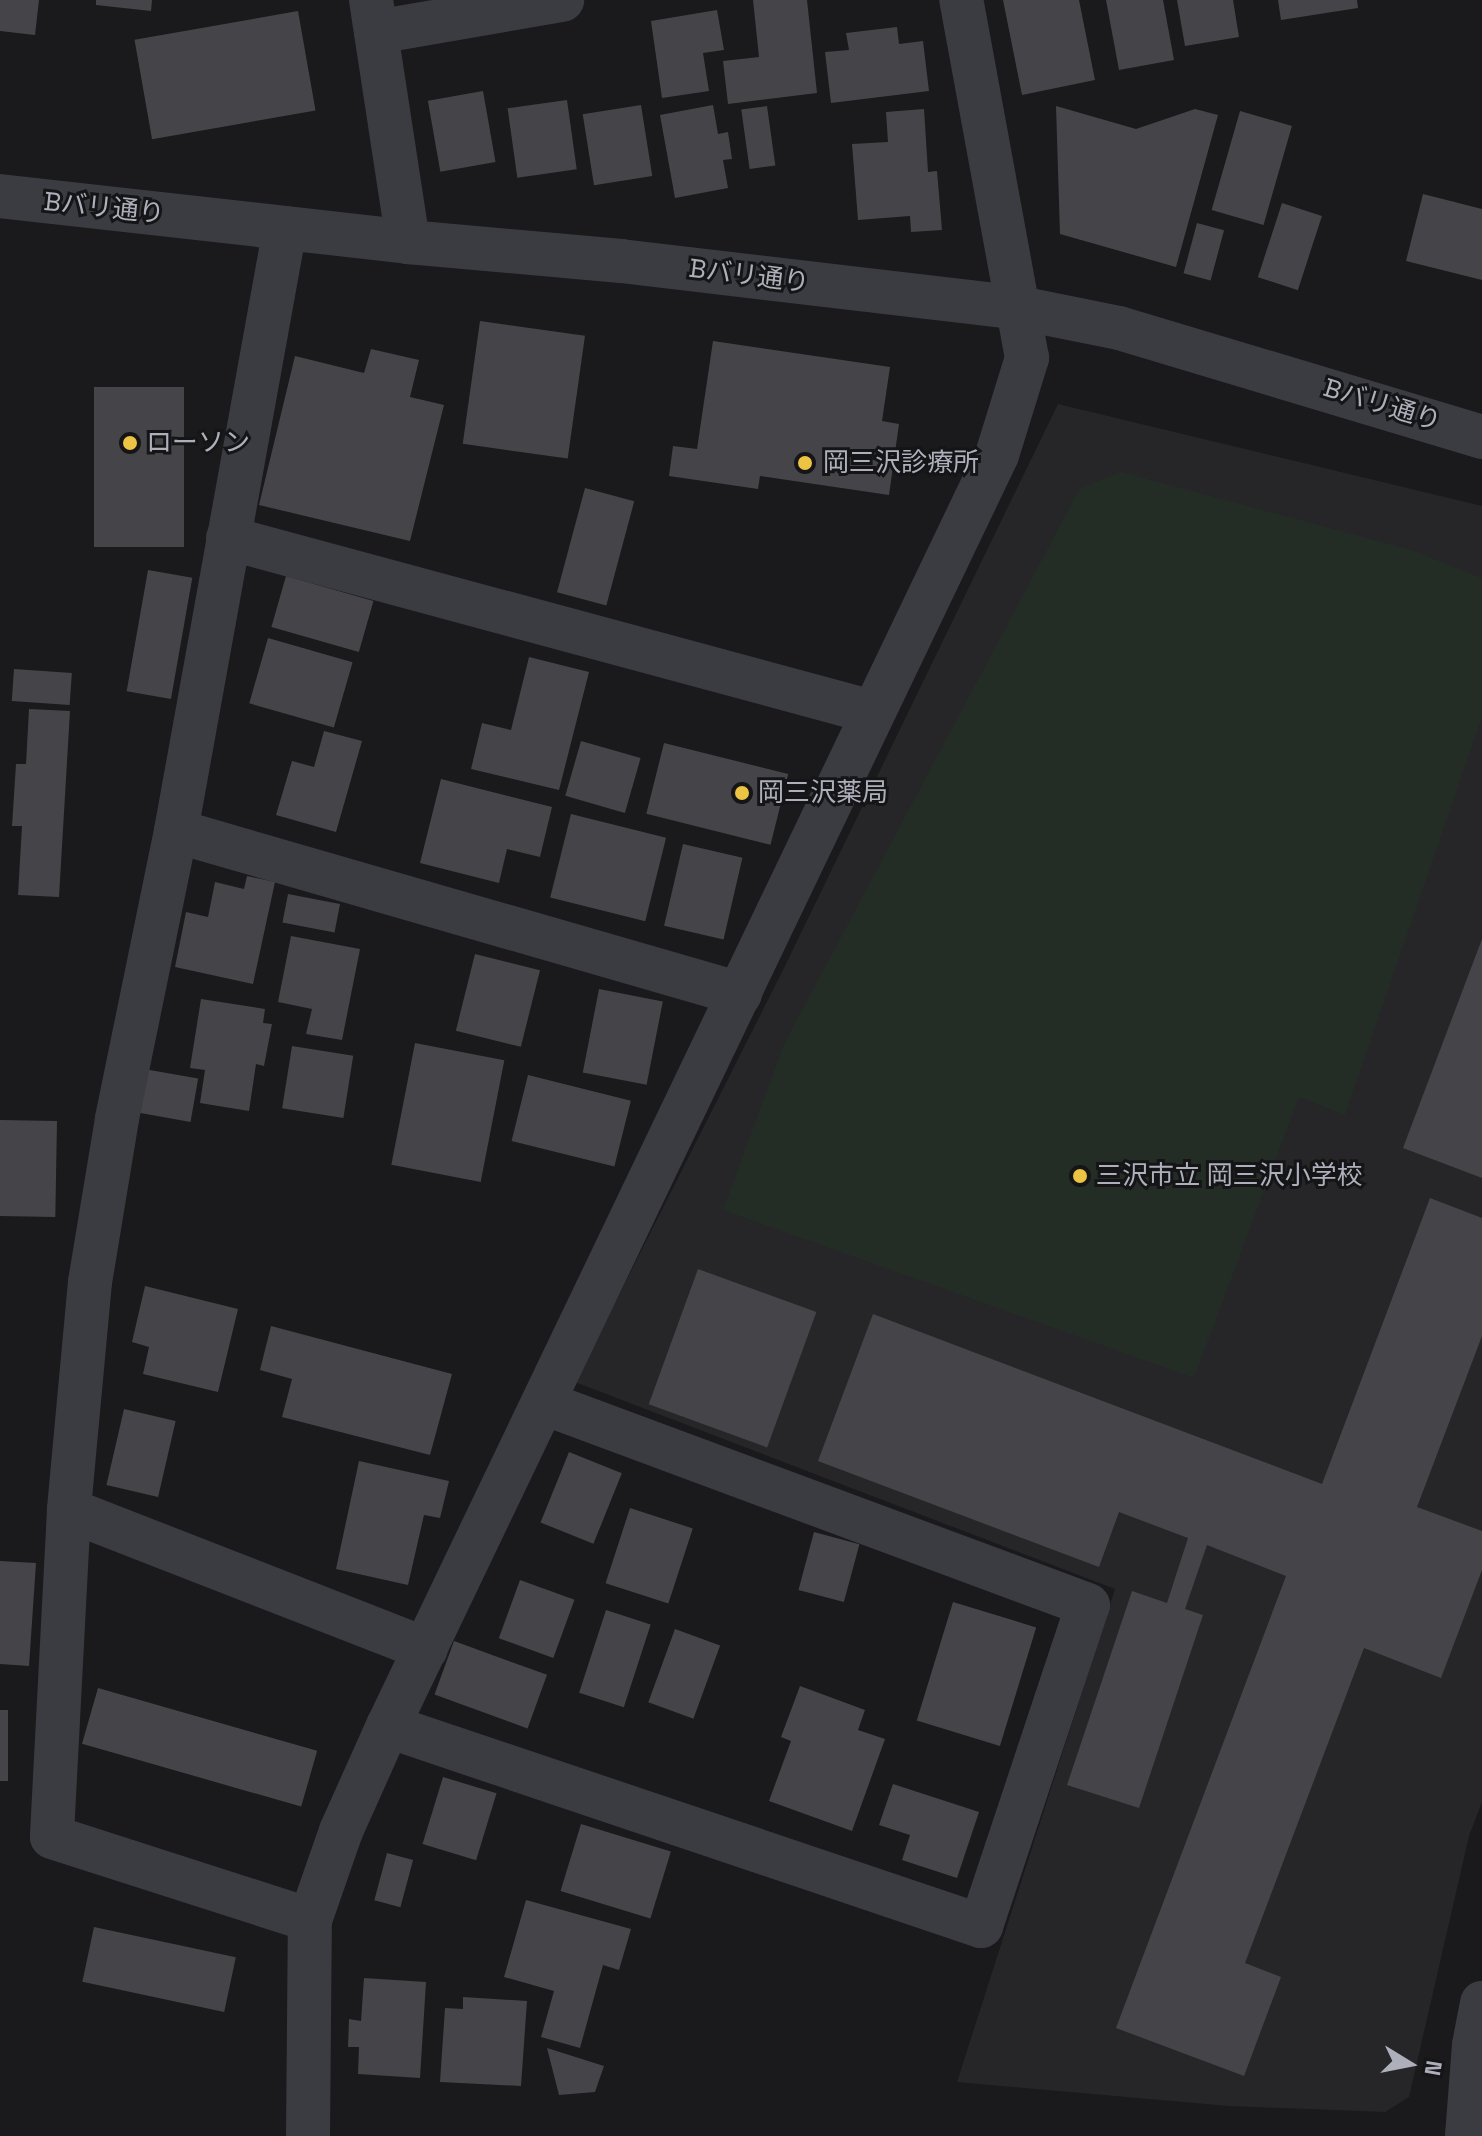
<!DOCTYPE html>
<meta charset="utf-8">
<style>
body{margin:0}
#map{position:relative;width:1482px;height:2136px;overflow:hidden;background:#1a1a1c;font-family:"Space Grotesk","Noto Sans JP",sans-serif}
div>[style]{position:absolute}
[style*='--x']{left:calc(var(--x)*1px);top:calc(var(--y)*1px);width:calc(var(--w)*1px);rotate:calc(var(--a)*1deg)}
.built>*{inset:0;background:#262629}
.green>*{inset:0;background:#242c26}
.building>*{inset:0;background:#454549;transform-origin:0 0}
.minor>*{height:44px;margin:-22px;padding:0 22px;transform-origin:22px;border-radius:22px;background:#3b3c41}
.tertiary>*{height:44px;margin:-22px;padding:0 22px;transform-origin:22px;border-radius:22px;background:#3b3c41}
.dots>*{width:22px;height:22px;translate:-50% -50%;box-sizing:border-box;border:4px solid #151517;border-radius:50%}
span{translate:-50% -50%;white-space:nowrap;text-align:center;line-height:1.15;-webkit-text-stroke:6px #151517;paint-order:stroke}
.street-label{font-size:26px;color:#adb0bb}
.poi-label{font-size:26px;color:#adb0bb}
.left{translate:0 -50%;text-align:left}
.north{position:absolute;left:1370px;top:2024px;width:80px;height:80px;-webkit-text-stroke:6px #151517;paint-order:stroke;rotate:100deg;font-size:22px;font-weight:700;line-height:32px;text-align:center;color:#adb0bb}
.north::after{content:'';display:block;margin:auto;width:28px;height:36px;background:#adb0bb;clip-path:polygon(50% 0,100% 100%,50% 72%,0 100%)}
</style>
<div id="map">
<div class="built">
<div style="clip-path:polygon(1058px 404px,1482px 506px,1482px 1802px,1469px 1836px,1409px 2097px,1385px 2112px,1229px 2106px,957px 2082px,1115px 1589px,575px 1382px,783px 970px)"></div>
</div>
<div class="green">
<div style="clip-path:polygon(1121px 472px,1412px 550px,1482px 578px,1482px 717px,1345px 1115px,1299px 1097px,1194px 1378px,723px 1210px,784px 1044px,1080px 488px)"></div>
</div>
<div class="building">
<div style="clip-path:polygon(0 0,39px 0,35px 35px,0 31px)"></div>
<div style="clip-path:polygon(96px 0,152px 0,151px 11px,96px 5px)"></div>
<div style="clip-path:polygon(753px 0,807px 0,817px 93px,728px 104px,723px 61px,759px 57px)"></div>
<div style="clip-path:polygon(1003px 0,1079px 0,1095px 80px,1022px 95px)"></div>
<div style="clip-path:polygon(1106px 0,1163px 0,1174px 60px,1119px 70px)"></div>
<div style="clip-path:polygon(1177px 0,1233px 0,1239px 37px,1185px 46px)"></div>
<div style="clip-path:polygon(1278px 0,1357px 0,1358px 8px,1281px 20px)"></div>
<div style="clip-path:polygon(717px 10px,724px 50px,703px 53px,709px 91px,662px 98px,651px 21px)"></div>
<div style="left:298px;top:11px;width:101px;height:166px;rotate:80deg"></div>
<div style="clip-path:polygon(897px 27px,899px 44px,923px 41px,929px 91px,831px 103px,825px 52px,849px 50px,846px 33px)"></div>
<div style="left:483px;top:91px;width:72px;height:56px;rotate:80deg"></div>
<div style="left:567px;top:100px;width:70px;height:60px;rotate:82deg"></div>
<div style="left:641px;top:105px;width:72px;height:59px;rotate:81deg"></div>
<div style="clip-path:polygon(713px 105px,718px 134px,728px 132px,732px 159px,723px 160px,728px 188px,675px 198px,660px 115px)"></div>
<div style="left:767px;top:106px;width:60px;height:26px;rotate:82deg"></div>
<div style="clip-path:polygon(1056px 106px,1136px 129px,1195px 109px,1218px 115px,1176px 267px,1060px 234px)"></div>
<div style="clip-path:polygon(924px 109px,928px 172px,937px 171px,942px 230px,911px 232px,910px 216px,858px 220px,852px 144px,888px 142px,886px 112px)"></div>
<div style="left:1240px;top:111px;width:54px;height:103px;rotate:16deg"></div>
<div style="clip-path:polygon(1423px 194px,1482px 209px,1482px 280px,1406px 261px)"></div>
<div style="left:1282px;top:203px;width:42px;height:78px;rotate:18deg"></div>
<div style="left:1197px;top:223px;width:28px;height:52px;rotate:15deg"></div>
<div style="left:480px;top:321px;width:106px;height:124px;rotate:8deg"></div>
<div style="clip-path:polygon(713px 341px,890px 367px,882px 421px,899px 424px,889px 495px,760px 476px,758px 489px,669px 476px,673px 446px,697px 449px)"></div>
<div style="clip-path:polygon(371px 349px,419px 360px,410px 397px,444px 405px,410px 541px,259px 505px,295px 356px,364px 373px)"></div>
<div style="left:94px;top:387px;width:90px;height:160px"></div>
<div style="left:585px;top:488px;width:51px;height:108px;rotate:15deg"></div>
<div style="left:148px;top:570px;width:45px;height:123px;rotate:10deg"></div>
<div style="left:286px;top:576px;width:91px;height:53px;rotate:16deg"></div>
<div style="left:268px;top:638px;width:88px;height:68px;rotate:16deg"></div>
<div style="clip-path:polygon(529px 657px,589px 672px,559px 790px,471px 769px,482px 723px,511px 730px)"></div>
<div style="left:14px;top:669px;width:58px;height:32px;rotate:4deg"></div>
<div style="clip-path:polygon(29px 709px,70px 711px,59px 897px,18px 895px,22px 826px,12px 826px,16px 764px,26px 764px)"></div>
<div style="clip-path:polygon(324px 731px,362px 741px,336px 832px,276px 815px,292px 761px,314px 767px)"></div>
<div style="left:581px;top:741px;width:62px;height:57px;rotate:16deg"></div>
<div style="left:664px;top:743px;width:128px;height:73px;rotate:14deg"></div>
<div style="clip-path:polygon(441px 779px,552px 807px,540px 857px,507px 849px,499px 883px,420px 863px)"></div>
<div style="left:571px;top:814px;width:98px;height:86px;rotate:14deg"></div>
<div style="left:683px;top:844px;width:61px;height:84px;rotate:13deg"></div>
<div style="clip-path:polygon(247px 876px,275px 882px,253px 984px,175px 967px,186px 912px,208px 917px,215px 882px,244px 889px)"></div>
<div style="left:288px;top:894px;width:53px;height:29px;rotate:11deg"></div>
<div style="clip-path:polygon(291px 936px,360px 949px,342px 1040px,306px 1034px,312px 1009px,278px 1002px)"></div>
<div style="clip-path:polygon(1482px 939px,1482px 1178px,1403px 1148px)"></div>
<div style="left:475px;top:954px;width:67px;height:79px;rotate:14deg"></div>
<div style="left:599px;top:989px;width:65px;height:85px;rotate:11deg"></div>
<div style="clip-path:polygon(201px 999px,265px 1009px,263px 1023px,272px 1024px,264px 1066px,256px 1064px,249px 1111px,200px 1103px,205px 1070px,190px 1068px)"></div>
<div style="left:415px;top:1043px;width:91px;height:124px;rotate:11deg"></div>
<div style="left:292px;top:1046px;width:62px;height:63px;rotate:9deg"></div>
<div style="left:144px;top:1069px;width:55px;height:44px;rotate:10deg"></div>
<div style="left:528px;top:1075px;width:106px;height:68px;rotate:14deg"></div>
<div style="left:0;top:1120px;width:57px;height:96px;rotate:1deg"></div>
<div style="clip-path:polygon(1430px 1198px,1482px 1218px,1482px 1336px,1417px 1507px,1482px 1531px,1482px 1570px,1441px 1678px,1364px 1648px,1245px 1963px,1281px 1977px,1244px 2076px,1116px 2028px,1286px 1576px,1207px 1545px,1185px 1609px,1203px 1615px,1139px 1808px,1067px 1785px,1132px 1591px,1167px 1603px,1188px 1538px,1119px 1512px,1099px 1567px,818px 1461px,873px 1314px,1322px 1484px)"></div>
<div style="left:698px;top:1269px;width:126px;height:144px;rotate:20deg"></div>
<div style="clip-path:polygon(145px 1286px,238px 1309px,218px 1392px,143px 1374px,149px 1347px,132px 1342px)"></div>
<div style="clip-path:polygon(271px 1326px,452px 1374px,430px 1455px,282px 1417px,292px 1379px,260px 1370px)"></div>
<div style="left:124px;top:1409px;width:53px;height:78px;rotate:13deg"></div>
<div style="left:569px;top:1452px;width:57px;height:76px;rotate:22deg"></div>
<div style="clip-path:polygon(359px 1461px,449px 1481px,440px 1518px,424px 1515px,408px 1585px,336px 1569px)"></div>
<div style="left:630px;top:1508px;width:66px;height:79px;rotate:18deg"></div>
<div style="left:814px;top:1532px;width:47px;height:60px;rotate:15deg"></div>
<div style="clip-path:polygon(0 1561px,36px 1563px,29px 1666px,0 1664px)"></div>
<div style="left:520px;top:1580px;width:58px;height:62px;rotate:20deg"></div>
<div style="left:953px;top:1602px;width:87px;height:124px;rotate:17deg"></div>
<div style="left:606px;top:1610px;width:47px;height:87px;rotate:18deg"></div>
<div style="left:675px;top:1629px;width:48px;height:78px;rotate:20deg"></div>
<div style="left:454px;top:1641px;width:99px;height:57px;rotate:20deg"></div>
<div style="clip-path:polygon(800px 1686px,865px 1710px,858px 1730px,885px 1739px,852px 1831px,769px 1801px,791px 1741px,781px 1737px)"></div>
<div style="left:98px;top:1688px;width:228px;height:58px;rotate:16deg"></div>
<div style="left:0;top:1710px;width:8px;height:71px"></div>
<div style="left:443px;top:1777px;width:56px;height:70px;rotate:17deg"></div>
<div style="clip-path:polygon(893px 1784px,979px 1812px,957px 1878px,902px 1860px,910px 1835px,879px 1825px)"></div>
<div style="left:581px;top:1824px;width:94px;height:70px;rotate:17deg"></div>
<div style="left:387px;top:1853px;width:27px;height:49px;rotate:15deg"></div>
<div style="clip-path:polygon(526px 1900px,631px 1929px,619px 1970px,603px 1965px,580px 2048px,541px 2037px,554px 1991px,504px 1977px)"></div>
<div style="left:94px;top:1927px;width:145px;height:56px;rotate:12deg"></div>
<div style="clip-path:polygon(364px 1978px,426px 1982px,420px 2078px,358px 2074px,359px 2047px,348px 2047px,349px 2019px,361px 2021px)"></div>
<div style="clip-path:polygon(463px 1997px,527px 2001px,521px 2086px,440px 2082px,445px 2008px,463px 2009px)"></div>
<div style="clip-path:polygon(547px 2048px,604px 2066px,595px 2092px,559px 2095px)"></div>
</div>
<div class="minor">
<div style="--x:371;--y:0;--w:245;--a:81.3"></div>
<div style="--x:376;--y:32;--w:189;--a:-9.8"></div>
<div style="--x:285;--y:228;--w:613;--a:100.25"></div>
<div style="--x:176;--y:831;--w:294;--a:101.6"></div>
<div style="--x:117;--y:1119;--w:165;--a:99.4"></div>
<div style="--x:90;--y:1282;--w:229;--a:95.3"></div>
<div style="--x:69;--y:1510;--w:327;--a:93"></div>
<div style="--x:52;--y:1837;--w:271;--a:17.8"></div>
<div style="--x:228;--y:538;--w:667;--a:15.12"></div>
<div style="--x:176;--y:831;--w:587;--a:16.12"></div>
<div style="--x:69;--y:1510;--w:383;--a:21.3"></div>
<div style="--x:388;--y:1726;--w:626;--a:18.64"></div>
<div style="--x:981;--y:1926;--w:338;--a:-71.6"></div>
<div style="--x:1088;--y:1605;--w:580;--a:-159.63"></div>
<div style="--x:308;--y:2136;--w:216;--a:-89.5"></div>
<div style="--x:310;--y:1920;--w:94;--a:-70.8"></div>
<div style="--x:341;--y:1831;--w:115;--a:-65.9"></div>
<div style="--x:388;--y:1726;--w:1409;--a:-64.4"></div>
<div style="--x:997;--y:455;--w:102;--a:-72.8"></div>
<div style="--x:1027;--y:358;--w:364;--a:-100.4"></div>
</div>
<div class="tertiary">
<div style="--x:0;--y:196;--w:411;--a:6.4"></div>
<div style="--x:408;--y:242;--w:214;--a:5.1"></div>
<div style="--x:621;--y:261;--w:402;--a:6.7"></div>
<div style="--x:1020;--y:308;--w:101;--a:11.4"></div>
<div style="--x:1119;--y:328;--w:379;--a:16.7"></div>
<div style="--x:1467;--y:2136;--w:91;--a:-85.6"></div>
<div style="--x:1474;--y:2045;--w:43;--a:-79.2"></div>
</div>
<div class="dots">
<div style="left:130px;top:443px;background:#ecc342"></div>
<div style="left:805px;top:463px;background:#ecc342"></div>
<div style="left:742px;top:793px;background:#ecc342"></div>
<div style="left:1080px;top:1176px;background:#ecc342"></div>
</div>
<div class="street-label">
<span style="left:104px;top:208px;rotate:6deg">Bバリ通り</span>
<span style="left:749px;top:276px;rotate:7deg">Bバリ通り</span>
<span style="left:1382px;top:405px;rotate:17deg">Bバリ通り</span>
</div>
<div class="poi-label">
<span class="left" style="left:146px;top:443px">ローソン</span>
<span class="left" style="left:823px;top:463px">岡三沢診療所</span>
<span class="left" style="left:758px;top:793px">岡三沢薬局</span>
<span class="left" style="left:1096px;top:1176px">三沢市立 岡三沢小学校</span>
</div>
<div class="north">N</div>
</div>
